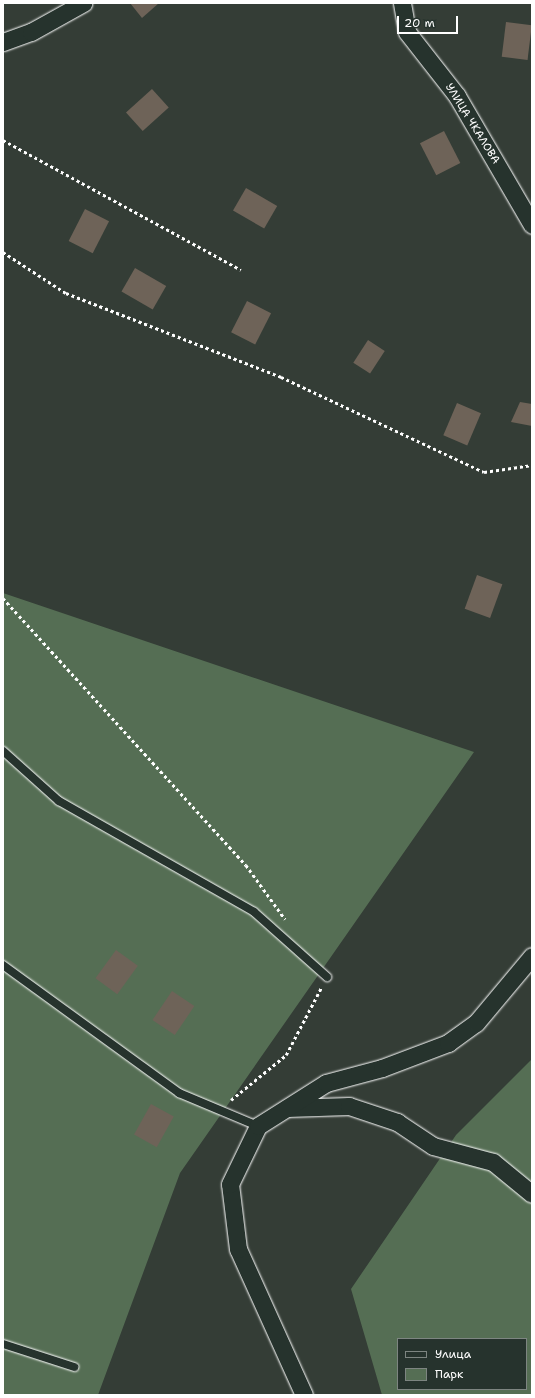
<!DOCTYPE html>
<meta charset="utf-8">
<style>
body{margin:0}
#map{position:relative;width:535px;height:1398px;overflow:hidden;background:#343d36;font-family:"Shantell Sans",sans-serif}
div>[style]{position:absolute}
[style*='--x']{left:calc(var(--x)*1px);top:calc(var(--y)*1px);width:calc(var(--w)*1px);rotate:calc(var(--a)*1deg)}
.green>*{inset:0;background:#556e54}
.building>*{inset:0;background:#6e6358;transform-origin:0 0}
.path>*{height:2.5px;margin-top:-1.25px;transform-origin:0;background:repeating-linear-gradient(90deg,#fff 0 3px,transparent 0 6px)}
.roads{filter:drop-shadow(0 0 1px #fff) drop-shadow(0 0 1px #fff)}
.lane>*{height:8px;margin:-4px;padding:0 4px;transform-origin:4px;border-radius:4px;background:#26332d}
.street>*{height:17px;margin:-8.5px;padding:0 8.5px;transform-origin:8.5px;border-radius:8.5px;background:#26332d}
span{translate:-50% -50%;white-space:nowrap;text-align:center;line-height:1.15;-webkit-text-stroke:3px #26332d;paint-order:stroke}
.street-label{font-size:11px;color:#fff}
.frame{position:absolute;inset:0;border:4px solid #fff;pointer-events:none}
.legend{position:absolute;left:397px;top:1338px;width:130px;height:52px;box-sizing:border-box;background:#26332d;border:1px solid #7d8581;margin:0;padding:5px 7px;list-style:none;font-size:12px;color:#fff}
.legend li{display:flex;align-items:center;gap:8px;height:20px}
.legend b{width:20px;border:1px solid #7d8581}
.scale{position:absolute;left:397px;top:16px;width:61px;height:18px;box-sizing:border-box;border:2px solid #fff;border-top:0;padding-left:5px;font-size:12px;line-height:14px;white-space:nowrap;color:#fff;-webkit-text-stroke:3px #26332d;paint-order:stroke}
</style>
<div id="map">
<div class="green">
<div style="clip-path:polygon(3px 593px,474px 752px,180px 1173px,98px 1395px,3px 1395px)"></div>
<div style="clip-path:polygon(evenodd,532px 1059px,532px 1395px,382px 1395px,351px 1289px,456px 1135px,532px 1059px,398px 1339px,526px 1339px,526px 1389px,398px 1389px,398px 1339px)"></div>
</div>
<div class="building">
<div style="clip-path:polygon(130px 3px,159px 3px,142px 18px)"></div>
<div style="left:506px;top:22px;width:26px;height:35px;rotate:7deg"></div>
<div style="left:152px;top:89px;width:25px;height:35px;rotate:48deg"></div>
<div style="left:444px;top:131px;width:36px;height:27px;rotate:63deg"></div>
<div style="left:246px;top:188px;width:36px;height:26px;rotate:30deg"></div>
<div style="left:85px;top:209px;width:27px;height:36px;rotate:27deg"></div>
<div style="left:135px;top:268px;width:36px;height:27px;rotate:30deg"></div>
<div style="left:247px;top:301px;width:27px;height:35px;rotate:27deg"></div>
<div style="left:368px;top:340px;width:20px;height:27px;rotate:33deg"></div>
<div style="clip-path:polygon(520px 402px,532px 404px,532px 426px,511px 422px)"></div>
<div style="left:457px;top:403px;width:26px;height:35px;rotate:23deg"></div>
<div style="left:477px;top:575px;width:27px;height:36px;rotate:20deg"></div>
<div style="left:116px;top:950px;width:27px;height:35px;rotate:36deg"></div>
<div style="left:172px;top:991px;width:27px;height:35px;rotate:34deg"></div>
<div style="left:151px;top:1104px;width:26px;height:35px;rotate:29deg"></div>
</div>
<div class="path">
<div style="--x:3;--y:140;--w:271;--a:28.6"></div>
<div style="--x:3;--y:252;--w:75;--a:33.1"></div>
<div style="--x:66;--y:293;--w:231;--a:21.3"></div>
<div style="--x:281;--y:377;--w:224;--a:25.1"></div>
<div style="--x:484;--y:472;--w:49;--a:-8.3"></div>
<div style="--x:3;--y:598;--w:361;--a:47.7"></div>
<div style="--x:246;--y:865;--w:67;--a:54.2"></div>
<div style="--x:231;--y:1100;--w:71;--a:-39.3"></div>
<div style="--x:286;--y:1055;--w:76;--a:-62.4"></div>
</div>
<div class="roads">
<div class="lane">
<div style="--x:3;--y:751;--w:75;--a:41.8"></div>
<div style="--x:59;--y:801;--w:224;--a:29.6"></div>
<div style="--x:254;--y:912;--w:98;--a:41.7"></div>
<div style="--x:3;--y:965;--w:218;--a:36"></div>
<div style="--x:179;--y:1093;--w:86;--a:22.7"></div>
<div style="--x:3;--y:1344;--w:75;--a:17.9"></div>
</div>
<div class="street">
<div style="--x:402;--y:3;--w:29;--a:80"></div>
<div style="--x:407;--y:32;--w:81;--a:52"></div>
<div style="--x:457;--y:96;--w:149;--a:59.8"></div>
<div style="--x:3;--y:42;--w:30;--a:-20"></div>
<div style="--x:31;--y:32;--w:60;--a:-29.1"></div>
<div style="--x:287;--y:1108;--w:62;--a:-1.8"></div>
<div style="--x:349;--y:1106;--w:51;--a:18.4"></div>
<div style="--x:397;--y:1122;--w:43;--a:33.7"></div>
<div style="--x:433;--y:1146;--w:62;--a:14.9"></div>
<div style="--x:493;--y:1162;--w:50;--a:39.4"></div>
<div style="--x:304;--y:1395;--w:160;--a:-114.3"></div>
<div style="--x:238;--y:1249;--w:65;--a:-97"></div>
<div style="--x:230;--y:1184;--w:64;--a:-64.2"></div>
<div style="--x:258;--y:1126;--w:80;--a:-32.3"></div>
<div style="--x:326;--y:1083;--w:58;--a:-15"></div>
<div style="--x:382;--y:1068;--w:71;--a:-20.7"></div>
<div style="--x:448;--y:1043;--w:34;--a:-36"></div>
<div style="--x:476;--y:1023;--w:87;--a:-50.1"></div>
</div>
</div>
<div class="street-label">
<span style="left:472px;top:124px;rotate:58deg">УЛИЦА ЧКАЛОВА</span>
</div>
<div class="frame"></div>
<ul class="legend">
<li><b style="height:5px;background:#26332d"></b>Улица</li>
<li><b style="height:11px;background:#556e54"></b>Парк</li>
</ul>
<div class="scale">20 m</div>
</div>
